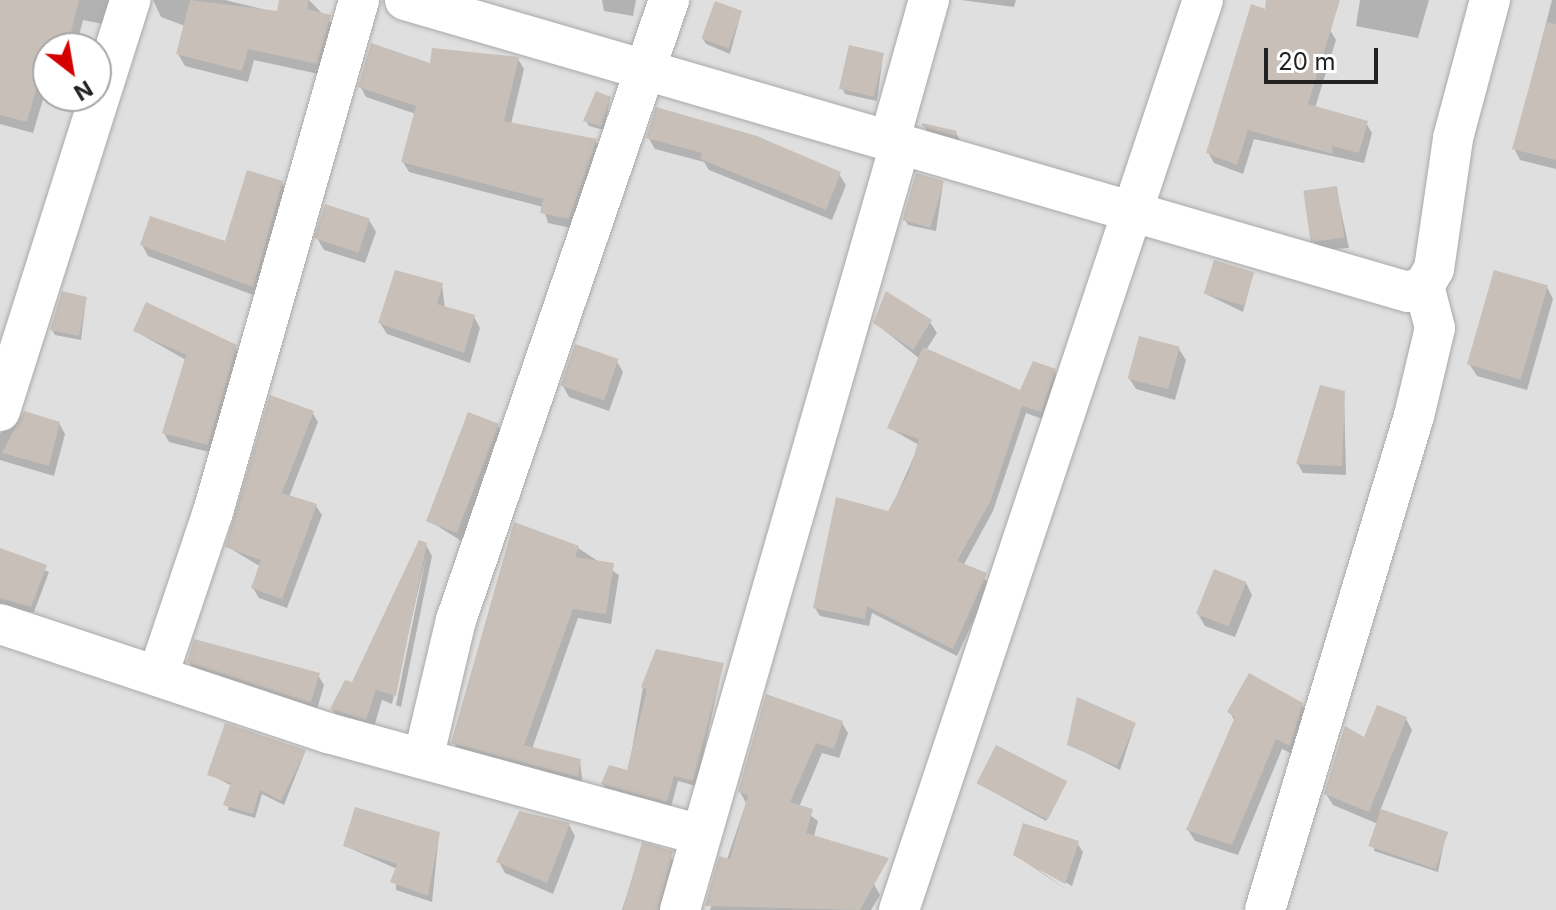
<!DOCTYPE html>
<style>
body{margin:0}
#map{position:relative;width:1556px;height:910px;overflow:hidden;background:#f2efe9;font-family:Inter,sans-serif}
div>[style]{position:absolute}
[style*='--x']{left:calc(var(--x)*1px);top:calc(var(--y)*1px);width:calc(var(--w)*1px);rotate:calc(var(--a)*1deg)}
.residential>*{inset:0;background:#e0dfdf}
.shadow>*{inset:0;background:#0003}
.building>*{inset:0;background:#c7bfb8;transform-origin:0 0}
.roads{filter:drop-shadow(0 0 2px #a9a9a9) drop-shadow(0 0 2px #a9a9a9)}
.minor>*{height:40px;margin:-20px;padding:0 20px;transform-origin:20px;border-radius:20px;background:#fff}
span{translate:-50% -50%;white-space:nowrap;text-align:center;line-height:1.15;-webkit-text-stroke:8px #fff;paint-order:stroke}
.north{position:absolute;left:32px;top:32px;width:80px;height:80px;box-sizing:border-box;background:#fff;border:2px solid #a7a7a7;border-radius:50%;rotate:149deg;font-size:22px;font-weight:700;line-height:32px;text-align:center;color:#222}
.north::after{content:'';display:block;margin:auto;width:28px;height:36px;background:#d40000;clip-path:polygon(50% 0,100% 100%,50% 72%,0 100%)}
.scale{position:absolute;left:1264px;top:48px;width:114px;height:36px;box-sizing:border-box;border:4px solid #222;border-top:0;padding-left:10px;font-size:24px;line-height:28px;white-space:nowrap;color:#222;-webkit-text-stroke:6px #fff;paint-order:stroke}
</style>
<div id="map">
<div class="residential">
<div style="clip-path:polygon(evenodd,0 0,1556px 0,1556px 910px,0 910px,0 0,48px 48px,96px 48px,96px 96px,48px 96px,48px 48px)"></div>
</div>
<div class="shadow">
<div style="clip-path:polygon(0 0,119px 0,108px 25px,83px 20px,76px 48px,48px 48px,48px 96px,63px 96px,44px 96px,33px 133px,0 124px)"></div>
<div style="clip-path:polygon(153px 0,225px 0,279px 13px,281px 0,309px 0,336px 28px,323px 75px,254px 60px,248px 82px,185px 66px,178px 54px,185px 26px,161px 17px)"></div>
<div style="clip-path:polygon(602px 0,636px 0,633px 16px,604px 11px)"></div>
<div style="clip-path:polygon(961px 0,1016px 0,1014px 7px)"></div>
<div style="clip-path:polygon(1360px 0,1429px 0,1418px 38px,1356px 26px)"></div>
<div style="clip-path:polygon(1552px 0,1556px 0,1556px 169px,1520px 160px,1514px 148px)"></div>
<div style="clip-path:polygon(741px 13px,730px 54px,706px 44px,703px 39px)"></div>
<div style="clip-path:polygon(1330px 30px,1336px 40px,1315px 108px,1366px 123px,1372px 133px,1364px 163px,1254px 139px,1243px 174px,1214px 163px,1208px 152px)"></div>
<div style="clip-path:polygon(883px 55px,877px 101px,845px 94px,842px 88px)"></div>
<div style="clip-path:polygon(518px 59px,524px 69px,511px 124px,596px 141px,601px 151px,575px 229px,548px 223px,543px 207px,409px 172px,403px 162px,416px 114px,366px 97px,360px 86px,432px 65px)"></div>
<div style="clip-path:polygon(610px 99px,604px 130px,589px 126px,586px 121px)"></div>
<div style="clip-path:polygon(924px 126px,955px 132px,960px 140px,930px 138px)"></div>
<div style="clip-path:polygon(648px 137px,839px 174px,846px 185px,832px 220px,709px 170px,704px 162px,655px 149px)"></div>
<div style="clip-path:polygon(282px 183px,289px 194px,259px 297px,148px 256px,142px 245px,227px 243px)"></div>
<div style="clip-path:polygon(943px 183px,936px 231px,908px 225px,905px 220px)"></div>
<div style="clip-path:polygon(1336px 188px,1349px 248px,1318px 250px,1312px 239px)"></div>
<div style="clip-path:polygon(369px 220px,376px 232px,365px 263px,324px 250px,317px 238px)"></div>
<div style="clip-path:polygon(1253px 274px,1243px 312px,1204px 293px)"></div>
<div style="clip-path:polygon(442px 285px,445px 309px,474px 317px,480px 328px,470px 363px,387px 334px,380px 323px)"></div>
<div style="clip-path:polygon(1547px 287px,1553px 299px,1527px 390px,1477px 376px,1470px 365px)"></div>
<div style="clip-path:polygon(86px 299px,81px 340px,55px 335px,52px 330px)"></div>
<div style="clip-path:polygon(930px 322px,937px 333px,926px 350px,1021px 393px,1054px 371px,1059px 379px,1045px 420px,1026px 413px,993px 511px,963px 566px,991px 583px,957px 656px,872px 613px,869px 626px,820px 616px,815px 608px,889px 513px,919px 445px,889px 428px,920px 359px,875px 323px)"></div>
<div style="clip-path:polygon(135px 331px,235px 347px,240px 356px,213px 453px,169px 442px,164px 433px,186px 360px)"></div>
<div style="clip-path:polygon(1179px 349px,1186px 360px,1175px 400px,1136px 389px,1129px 378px)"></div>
<div style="clip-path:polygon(616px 360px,623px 372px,609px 411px,569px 397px,563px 386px)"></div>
<div style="clip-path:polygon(1344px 393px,1346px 475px,1303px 473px,1298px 464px)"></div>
<div style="clip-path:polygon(312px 412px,318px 422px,289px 497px,316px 506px,322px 515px,287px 608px,259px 598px,253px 588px,261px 567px,228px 547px)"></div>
<div style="clip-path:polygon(25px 413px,59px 423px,65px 434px,54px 476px,0 460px,0 434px)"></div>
<div style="clip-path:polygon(498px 426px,501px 431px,463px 542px,431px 522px)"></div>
<div style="clip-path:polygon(426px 545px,432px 556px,401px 707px,396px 705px,427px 552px,392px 704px,382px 700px,373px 730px,339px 721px,332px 709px,354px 684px)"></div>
<div style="clip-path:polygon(578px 548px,619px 575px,611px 624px,578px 618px,532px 749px,580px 761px,583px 787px,460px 753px,454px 743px)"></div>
<div style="clip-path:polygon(0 551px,49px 572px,34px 612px,0 610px)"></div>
<div style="clip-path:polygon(1246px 583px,1252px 595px,1235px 637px,1205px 626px,1198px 614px)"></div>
<div style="clip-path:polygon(189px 662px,318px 675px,324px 685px,317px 709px,195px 672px)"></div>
<div style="clip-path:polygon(723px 665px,696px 786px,678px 781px,671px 807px,607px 790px,603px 784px,628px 772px,643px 687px)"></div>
<div style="clip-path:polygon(1302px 705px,1309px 716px,1297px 756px,1282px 749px,1238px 855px,1195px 841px,1188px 830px,1235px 722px,1230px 712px)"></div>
<div style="clip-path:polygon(1406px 719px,1412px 730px,1380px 811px,1446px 833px,1438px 872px,1374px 851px,1378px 824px,1333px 805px,1326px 794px,1365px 740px)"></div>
<div style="clip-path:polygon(842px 723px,848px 733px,839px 758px,822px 753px,799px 807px,818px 821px,814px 836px,874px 884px,880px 895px,871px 910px,710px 910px,746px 803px,740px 792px)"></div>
<div style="clip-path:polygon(1135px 724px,1120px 770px,1069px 744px)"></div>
<div style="clip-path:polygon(305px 752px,284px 805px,262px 794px,255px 818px,228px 810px,232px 786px,209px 774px)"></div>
<div style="clip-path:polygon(1066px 782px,1046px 821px,979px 784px)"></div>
<div style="clip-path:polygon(569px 825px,575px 836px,553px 894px,505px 873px,499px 862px)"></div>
<div style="clip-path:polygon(439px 834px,432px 902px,396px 890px,397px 869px,345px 846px)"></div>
<div style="clip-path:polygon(1077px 843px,1083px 852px,1072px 886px,1019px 856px,1070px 892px,1015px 855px)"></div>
<div style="clip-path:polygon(643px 845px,676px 861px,662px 910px,622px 910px)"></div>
</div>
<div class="building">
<div style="clip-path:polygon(0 0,79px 0,67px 48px,48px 48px,48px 88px,37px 86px,27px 122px,0 115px)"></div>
<div style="clip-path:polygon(190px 0,277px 11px,279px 0,309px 0,307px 9px,331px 15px,317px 64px,248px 49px,242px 71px,176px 54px)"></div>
<div style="clip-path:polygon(1266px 0,1340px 0,1308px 104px,1368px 121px,1359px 153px,1332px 146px,1333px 154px,1248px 130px,1237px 165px,1206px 153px,1251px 4px,1265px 9px)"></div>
<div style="left:715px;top:1px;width:29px;height:40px;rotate:20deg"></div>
<div style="clip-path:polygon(1547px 22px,1556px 24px,1556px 160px,1512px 149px)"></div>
<div style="clip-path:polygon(371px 43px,430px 63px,432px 48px,519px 57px,504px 121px,597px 139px,569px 219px,540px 213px,543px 199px,401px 162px,416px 106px,358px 87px)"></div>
<div style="left:849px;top:45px;width:36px;height:45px;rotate:13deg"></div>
<div style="clip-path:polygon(596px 91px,611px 97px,601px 126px,583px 121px)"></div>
<div style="clip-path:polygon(656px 107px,757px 136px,841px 172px,826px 210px,700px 159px,702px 153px,646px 138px)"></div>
<div style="clip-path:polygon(922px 123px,957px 131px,955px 136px,922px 126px)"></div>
<div style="clip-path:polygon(247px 170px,283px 181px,253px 287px,140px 245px,150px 216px,225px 241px)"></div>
<div style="left:916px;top:173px;width:29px;height:49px;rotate:16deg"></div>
<div style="left:1337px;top:186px;width:52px;height:34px;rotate:82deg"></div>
<div style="left:325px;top:204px;width:47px;height:36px;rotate:18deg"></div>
<div style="left:1214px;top:260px;width:42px;height:35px;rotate:17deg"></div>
<div style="clip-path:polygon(395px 270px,443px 283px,437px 304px,475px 315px,464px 353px,378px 323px)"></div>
<div style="left:1494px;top:270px;width:56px;height:98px;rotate:16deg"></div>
<div style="clip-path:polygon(62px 291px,87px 297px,79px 336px,50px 330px)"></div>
<div style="clip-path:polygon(886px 291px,932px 320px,913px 350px,873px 323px)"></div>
<div style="clip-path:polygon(146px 302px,237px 345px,208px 445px,162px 433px,186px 355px,133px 331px)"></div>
<div style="left:1139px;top:336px;width:42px;height:44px;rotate:15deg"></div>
<div style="left:575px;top:344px;width:46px;height:44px;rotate:19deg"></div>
<div style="clip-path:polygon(923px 347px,1020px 390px,1033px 361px,1056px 369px,1041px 412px,1022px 406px,990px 502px,957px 561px,987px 573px,953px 649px,867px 606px,865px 619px,813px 608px,836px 497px,888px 511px,908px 475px,919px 439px,887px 428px)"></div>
<div style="clip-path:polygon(1320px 385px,1345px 391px,1342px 466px,1296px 464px)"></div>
<div style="clip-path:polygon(270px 395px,314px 411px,282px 493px,317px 504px,282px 599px,251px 588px,261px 560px,225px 547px)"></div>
<div style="clip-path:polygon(24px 411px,60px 422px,49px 466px,2px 453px)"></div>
<div style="left:468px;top:412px;width:33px;height:117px;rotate:21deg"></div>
<div style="clip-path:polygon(514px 522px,579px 546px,575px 557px,614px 563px,606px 614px,573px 609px,524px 745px,581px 759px,578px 777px,451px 743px)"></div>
<div style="clip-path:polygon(419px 540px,427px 543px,396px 696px,376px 690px,366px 720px,330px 709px,345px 680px,352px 682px)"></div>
<div style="clip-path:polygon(0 548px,47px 565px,31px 607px,0 598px)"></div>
<div style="left:1214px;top:569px;width:35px;height:48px;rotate:22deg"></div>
<div style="clip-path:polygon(194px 639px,320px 673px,311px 702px,317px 705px,187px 662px)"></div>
<div style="clip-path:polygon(656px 649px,724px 663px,693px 781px,674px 776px,667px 802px,601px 784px,609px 765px,627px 770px,647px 689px,641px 687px)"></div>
<div style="clip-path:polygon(1249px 673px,1303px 703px,1290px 746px,1276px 739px,1232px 845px,1186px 830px,1235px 717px,1227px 712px)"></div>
<div style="clip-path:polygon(766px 694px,843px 721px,834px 749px,816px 743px,790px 802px,813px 809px,806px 833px,889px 858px,860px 910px,705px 906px,719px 856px,730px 859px,748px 795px,738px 792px)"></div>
<div style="clip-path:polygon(1077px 697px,1136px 723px,1117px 766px,1067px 745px)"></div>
<div style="clip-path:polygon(1377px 705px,1407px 717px,1369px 812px,1324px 794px,1345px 726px,1364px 737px)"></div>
<div style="clip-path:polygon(225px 723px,306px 750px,281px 801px,260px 790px,253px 814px,223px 805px,231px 783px,207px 775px)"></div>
<div style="left:996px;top:745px;width:80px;height:43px;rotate:27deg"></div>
<div style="clip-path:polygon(355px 807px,440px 832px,428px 896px,390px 882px,397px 864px,343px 846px)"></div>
<div style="left:1381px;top:809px;width:71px;height:39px;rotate:19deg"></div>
<div style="clip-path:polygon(519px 811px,570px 823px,547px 883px,496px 862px)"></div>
<div style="clip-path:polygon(1023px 823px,1079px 841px,1065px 884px,1013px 855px)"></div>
<div style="clip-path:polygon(642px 842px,673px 851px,658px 910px,623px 910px)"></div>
</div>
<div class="roads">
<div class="minor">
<div style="--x:405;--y:0;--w:1045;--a:16.23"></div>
<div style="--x:1408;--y:292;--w:17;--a:-21"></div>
<div style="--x:1424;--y:286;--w:20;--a:-60"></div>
<div style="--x:1434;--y:269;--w:132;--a:-81.7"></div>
<div style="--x:1453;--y:138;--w:143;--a:-75"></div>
<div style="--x:889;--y:142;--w:148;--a:-74.3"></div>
<div style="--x:0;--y:411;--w:431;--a:-72.4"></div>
<div style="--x:0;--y:624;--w:346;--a:18.4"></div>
<div style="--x:328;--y:733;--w:384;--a:15.3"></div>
<div style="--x:159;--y:672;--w:169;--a:-71.4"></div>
<div style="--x:213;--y:512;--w:532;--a:-74.08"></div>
<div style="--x:424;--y:755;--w:139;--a:-76.7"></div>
<div style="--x:456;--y:620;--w:656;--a:-71.04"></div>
<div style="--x:680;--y:910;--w:796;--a:-73.96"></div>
<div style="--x:899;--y:910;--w:959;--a:-71.53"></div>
<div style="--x:1265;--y:910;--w:516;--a:-73.22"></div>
<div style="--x:1414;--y:416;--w:90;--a:-76.6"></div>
<div style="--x:1435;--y:328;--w:43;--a:-104.7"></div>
</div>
</div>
<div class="north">N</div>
<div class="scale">20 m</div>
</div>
